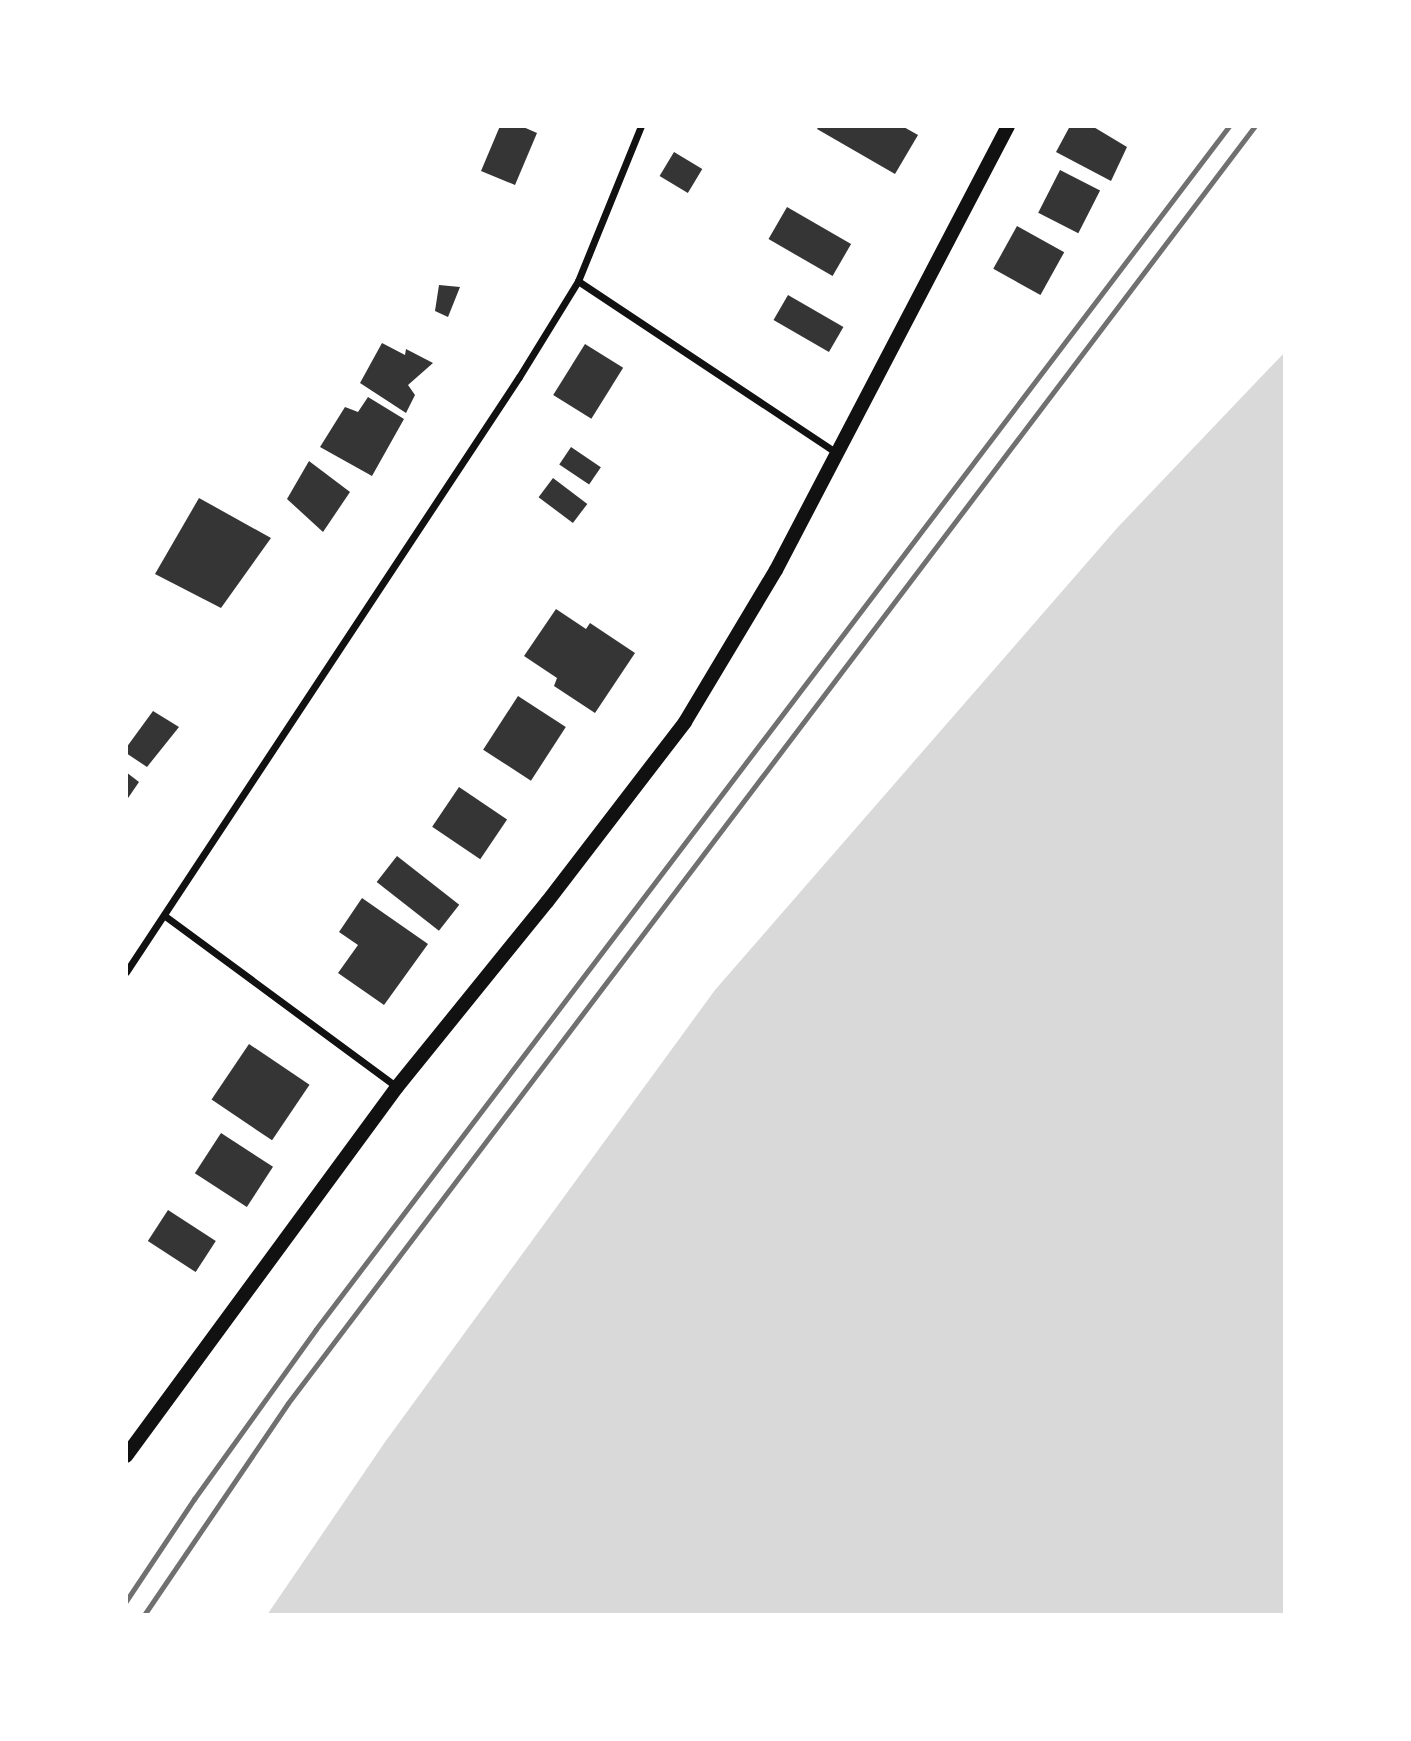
<!DOCTYPE html>
<style>
body{margin:0}
#map{position:relative;width:1411px;height:1741px;overflow:hidden;background:#fff;font-family:Manrope,sans-serif}
div>[style]{position:absolute}
[style*='--x']{left:calc(var(--x)*1px);top:calc(var(--y)*1px);width:calc(var(--w)*1px);rotate:calc(var(--a)*1deg)}
.water>*{inset:0;background:#d9d9d9}
.building>*{inset:0;background:#353535;transform-origin:0 0}
.minor>*{height:7px;margin:-3.5px;padding:0 3.5px;transform-origin:3.5px;border-radius:3.5px;background:#111}
.secondary>*{height:14px;margin:-7px;padding:0 7px;transform-origin:7px;border-radius:7px;background:#111}
.rail>*{height:5px;margin:-2.5px;padding:0 2.5px;transform-origin:2.5px;border-radius:2.5px;background:#707070}
span{translate:-50% -50%;white-space:nowrap;text-align:center;line-height:1.15;-webkit-text-stroke:6px #fff;paint-order:stroke}
.frame{position:absolute;inset:0;border:128px solid #fff;pointer-events:none}
</style>
<div id="map">
<div class="water">
<div style="clip-path:polygon(1285px 352px,1285px 1615px,267px 1615px,385px 1442px,715px 990px,1118px 527px)"></div>
</div>
<div class="building">
<div style="clip-path:polygon(500px 126px,521px 126px,537px 133px,515px 185px,481px 171px)"></div>
<div style="clip-path:polygon(819px 126px,902px 126px,918px 135px,895px 174px,817px 129px)"></div>
<div style="clip-path:polygon(1070px 126px,1092px 126px,1127px 147px,1111px 181px,1056px 152px)"></div>
<div style="left:674px;top:152px;width:33px;height:28px;rotate:31deg"></div>
<div style="left:1060px;top:170px;width:45px;height:48px;rotate:27deg"></div>
<div style="left:787px;top:207px;width:74px;height:37px;rotate:30deg"></div>
<div style="left:1017px;top:226px;width:54px;height:49px;rotate:29deg"></div>
<div style="clip-path:polygon(439px 285px,460px 287px,448px 317px,435px 311px)"></div>
<div style="left:788px;top:295px;width:64px;height:29px;rotate:30deg"></div>
<div style="clip-path:polygon(382px 343px,405px 355px,406px 349px,433px 363px,408px 385px,415px 395px,406px 413px,360px 383px)"></div>
<div style="left:585px;top:344px;width:45px;height:60px;rotate:32deg"></div>
<div style="clip-path:polygon(368px 397px,404px 419px,372px 476px,320px 447px,345px 407px,358px 412px)"></div>
<div style="left:571px;top:447px;width:36px;height:21px;rotate:34deg"></div>
<div style="clip-path:polygon(309px 461px,350px 492px,323px 532px,287px 499px)"></div>
<div style="left:553px;top:478px;width:43px;height:24px;rotate:37deg"></div>
<div style="clip-path:polygon(199px 498px,271px 538px,221px 608px,155px 574px)"></div>
<div style="clip-path:polygon(556px 609px,586px 629px,590px 623px,635px 653px,595px 713px,554px 686px,557px 678px,524px 656px)"></div>
<div style="left:518px;top:696px;width:57px;height:64px;rotate:33deg"></div>
<div style="clip-path:polygon(153px 711px,179px 727px,147px 767px,126px 753px,126px 748px)"></div>
<div style="clip-path:polygon(126px 772px,139px 782px,126px 801px)"></div>
<div style="left:459px;top:787px;width:58px;height:48px;rotate:34deg"></div>
<div style="left:397px;top:856px;width:79px;height:33px;rotate:38deg"></div>
<div style="clip-path:polygon(362px 898px,428px 944px,384px 1005px,338px 973px,358px 945px,339px 932px)"></div>
<div style="left:249px;top:1044px;width:73px;height:67px;rotate:34deg"></div>
<div style="left:221px;top:1133px;width:62px;height:48px;rotate:33deg"></div>
<div style="left:168px;top:1210px;width:57px;height:37px;rotate:33deg"></div>
</div>
<div class="minor">
<div style="--x:578;--y:281;--w:311;--a:33.6"></div>
<div style="--x:165;--y:916;--w:288;--a:36.4"></div>
<div style="--x:126;--y:972;--w:713;--a:-56.56"></div>
<div style="--x:519;--y:377;--w:113;--a:-58.4"></div>
<div style="--x:578;--y:281;--w:167;--a:-67.9"></div>
</div>
<div class="secondary">
<div style="--x:126;--y:1456;--w:458;--a:-53.7"></div>
<div style="--x:397;--y:1087;--w:238;--a:-51"></div>
<div style="--x:547;--y:902;--w:227;--a:-52.5"></div>
<div style="--x:685;--y:722;--w:177;--a:-59.1"></div>
<div style="--x:776;--y:570;--w:501;--a:-62.41"></div>
</div>
<div class="rail">
<div style="--x:126;--y:1601;--w:123;--a:-56.3"></div>
<div style="--x:194;--y:1499;--w:209;--a:-54.3"></div>
<div style="--x:316;--y:1329;--w:1510;--a:-52.8"></div>
<div style="--x:144;--y:1615;--w:256;--a:-55.8"></div>
<div style="--x:288;--y:1403;--w:1602;--a:-52.87"></div>
</div>
<div class="frame"></div>
</div>
